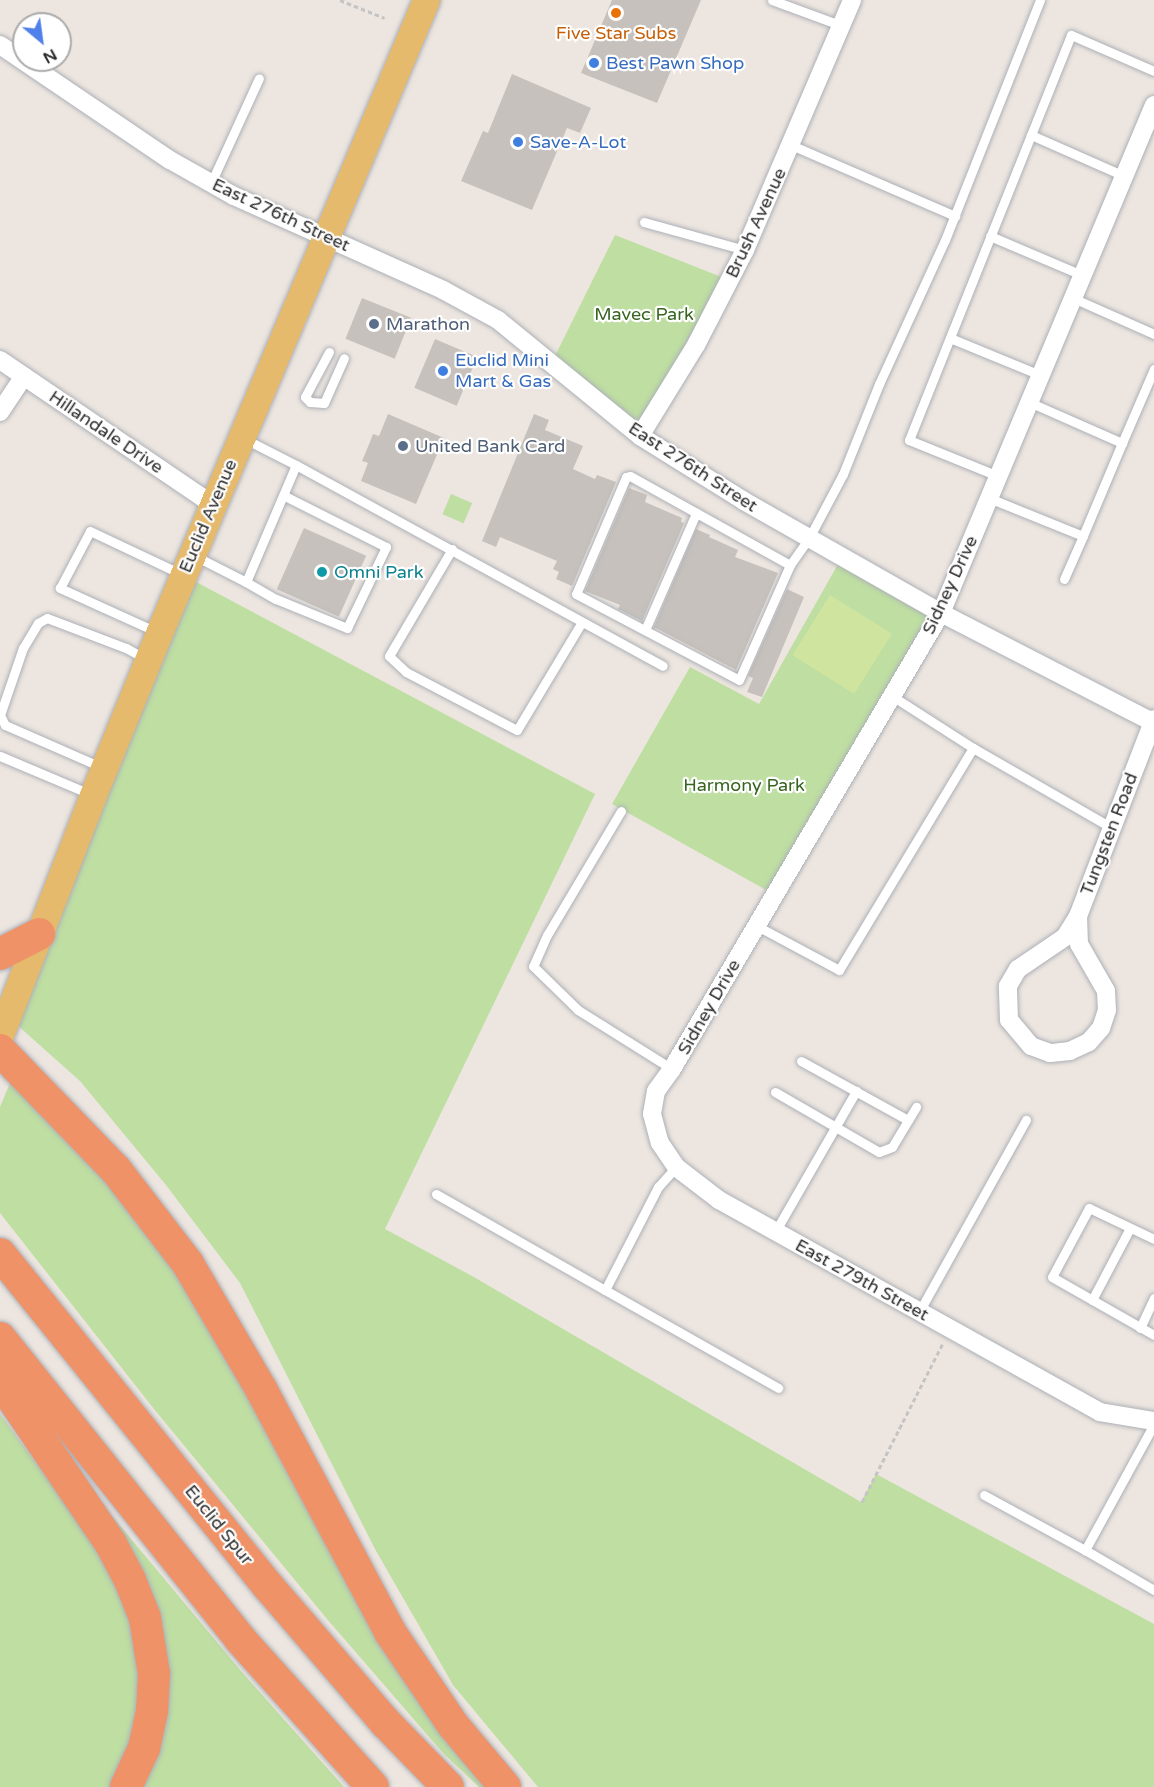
<!DOCTYPE html>
<style>
body{margin:0}
#map{position:relative;width:1154px;height:1787px;overflow:hidden;background:#ede6e0;font-family:"Varela Round",sans-serif}
div>[style]{position:absolute}
[style*='--x']{left:calc(var(--x)*1px);top:calc(var(--y)*1px);width:calc(var(--w)*1px);rotate:calc(var(--a)*1deg)}
.green>*{inset:0;background:#bedea2;transform-origin:0 0}
.pitch>*{inset:0;background:#cfe49f;transform-origin:0 0}
.building>*{inset:0;background:#c6c1bc;transform-origin:0 0}
.path>*{height:3px;margin-top:-1.5px;transform-origin:0;background:repeating-linear-gradient(90deg,#c4c4c4 0 4.5px,transparent 0 7.5px)}
.roads{filter:drop-shadow(0 0 2px #adb0b7) drop-shadow(0 0 2px #adb0b7)}
.lane>*{height:9px;margin:-4.5px;padding:0 4.5px;transform-origin:4.5px;border-radius:4.5px;background:#fff}
.street>*{height:18px;margin:-9px;padding:0 9px;transform-origin:9px;border-radius:9px;background:#fff}
.primary>*{height:27px;margin:-13.5px;padding:0 13.5px;transform-origin:13.5px;border-radius:13.5px;background:#e5ba6d}
.highway>*{height:32px;margin:-16px;padding:0 16px;transform-origin:16px;border-radius:16px;background:#f09268}
.dots>*{width:16px;height:16px;translate:-50% -50%;box-sizing:border-box;border:3px solid #fff;border-radius:50%}
span{translate:-50% -50%;white-space:nowrap;text-align:center;line-height:1.15;-webkit-text-stroke:4.5px #fff;paint-order:stroke}
.food-label{font-size:18px;color:#c56008}
.shop-label{font-size:18px;color:#366cbe}
.left{translate:0 -50%;text-align:left}
.street-label{font-size:18px;color:#2d2d2d}
.park-label{font-size:18px;color:#386422}
.service-label{font-size:18px;color:#4e5e75}
.culture-label{font-size:18px;color:#0d838f}
.north{position:absolute;left:12px;top:12px;width:60px;height:60px;box-sizing:border-box;background:#fff;border:2px solid #ababab;border-radius:50%;rotate:151deg;font-size:16px;font-weight:700;line-height:24px;text-align:center;color:#2d2d2d}
.north::after{content:'';display:block;margin:auto;width:21px;height:27px;background:#5080ea;clip-path:polygon(50% 0,100% 100%,50% 72%,0 100%)}
</style>
<div id="map">
<div class="green">
<div style="clip-path:polygon(615px 235px,729px 280px,640px 436px,552px 362px)"></div>
<div style="left:451px;top:494px;width:23px;height:22px;rotate:23deg"></div>
<div style="clip-path:polygon(842px 557px,941px 613px,775px 895px,612px 804px,690px 667px,759px 704px)"></div>
<div style="clip-path:polygon(183px 575px,595px 794px,385px 1229px,472px 1276px,861px 1502px,876px 1474px,1154px 1624px,1154px 1787px,538px 1787px,453px 1685px,375px 1549px,240px 1283px,166px 1185px,80px 1081px,7px 1016px)"></div>
<div style="clip-path:polygon(10px 1083px,23px 1089px,155px 1235px,495px 1787px,479px 1787px,443px 1753px,327px 1619px,154px 1409px,0 1213px,0 1107px)"></div>
<div style="clip-path:polygon(0 1414px,118px 1575px,144px 1666px,130px 1751px,111px 1787px,0 1787px)"></div>
<div style="clip-path:polygon(112px 1516px,241px 1671px,344px 1787px,135px 1787px,161px 1699px,105px 1523px)"></div>
</div>
<div class="pitch">
<div style="left:830px;top:595px;width:73px;height:71px;rotate:32deg"></div>
</div>
<div class="building">
<div style="clip-path:polygon(612px 0,701px 0,657px 103px,581px 73px)"></div>
<div style="clip-path:polygon(512px 74px,591px 108px,580px 133px,567px 128px,532px 210px,461px 181px,483px 131px,488px 133px)"></div>
<div style="left:362px;top:298px;width:53px;height:44px;rotate:22deg"></div>
<div style="left:435px;top:339px;width:46px;height:53px;rotate:23deg"></div>
<div style="clip-path:polygon(388px 414px,444px 438px,416px 504px,361px 481px,368px 463px,362px 461px,370px 442px,373px 434px,379px 436px)"></div>
<div style="clip-path:polygon(534px 414px,549px 420px,545px 430px,583px 446px,573px 469px,595px 479px,597px 475px,616px 482px,572px 586px,556px 579px,559px 572px,553px 569px,557px 561px,500px 537px,496px 547px,482px 541px)"></div>
<div style="clip-path:polygon(629px 488px,647px 495px,645px 502px,682px 518px,681px 522px,684px 523px,642px 621px,618px 609px,620px 605px,585px 591px)"></div>
<div style="left:304px;top:528px;width:68px;height:67px;rotate:24deg"></div>
<div style="clip-path:polygon(696px 529px,710px 535px,709px 537px,738px 550px,735px 557px,778px 573px,736px 670px,654px 627px)"></div>
<div style="clip-path:polygon(787px 589px,804px 597px,762px 697px,747px 692px,753px 678px,748px 676px)"></div>
</div>
<div class="path">
<div style="--x:340;--y:0;--w:48;--a:21.8"></div>
<div style="--x:862;--y:1502;--w:178;--a:-63"></div>
</div>
<div class="roads">
<div class="lane">
<div style="--x:772;--y:0;--w:72;--a:20.2"></div>
<div style="--x:1031;--y:135;--w:102;--a:23.8"></div>
<div style="--x:791;--y:145;--w:179;--a:23.4"></div>
<div style="--x:211;--y:183;--w:115;--a:-65.4"></div>
<div style="--x:644;--y:222;--w:105;--a:15.5"></div>
<div style="--x:990;--y:236;--w:100;--a:23"></div>
<div style="--x:1073;--y:298;--w:89;--a:24"></div>
<div style="--x:950;--y:338;--w:97;--a:22.3"></div>
<div style="--x:329;--y:352;--w:51;--a:118.1"></div>
<div style="--x:305;--y:397;--w:7;--a:45"></div>
<div style="--x:310;--y:402;--w:14;--a:4"></div>
<div style="--x:324;--y:403;--w:49;--a:-66"></div>
<div style="--x:1029;--y:402;--w:102;--a:23.8"></div>
<div style="--x:1122;--y:443;--w:101;--a:112.8"></div>
<div style="--x:1122;--y:443;--w:81;--a:-66.6"></div>
<div style="--x:296;--y:465;--w:418;--a:28.7"></div>
<div style="--x:998;--y:476;--w:96;--a:-158"></div>
<div style="--x:909;--y:440;--w:436;--a:-68.2"></div>
<div style="--x:1071;--y:35;--w:90;--a:23.4"></div>
<div style="--x:989;--y:498;--w:101;--a:22"></div>
<div style="--x:1083;--y:536;--w:47;--a:113.8"></div>
<div style="--x:452;--y:549;--w:124;--a:120.5"></div>
<div style="--x:389;--y:656;--w:23;--a:43"></div>
<div style="--x:406;--y:672;--w:125;--a:27.6"></div>
<div style="--x:517;--y:730;--w:126;--a:-59"></div>
<div style="--x:195;--y:556;--w:57;--a:27"></div>
<div style="--x:246;--y:582;--w:127;--a:-66.9"></div>
<div style="--x:296;--y:465;--w:59;--a:-153"></div>
<div style="--x:790;--y:565;--w:183;--a:-150.9"></div>
<div style="--x:630;--y:476;--w:4;--a:166"></div>
<div style="--x:626;--y:477;--w:127;--a:113.1"></div>
<div style="--x:576;--y:594;--w:184;--a:27.8"></div>
<div style="--x:739;--y:680;--w:126;--a:-66.1"></div>
<div style="--x:790;--y:565;--w:33;--a:-55"></div>
<div style="--x:809;--y:538;--w:72;--a:-62"></div>
<div style="--x:843;--y:474;--w:97;--a:-68.2"></div>
<div style="--x:879;--y:384;--w:158;--a:-65.4"></div>
<div style="--x:945;--y:240;--w:258;--a:-68.4"></div>
<div style="--x:246;--y:582;--w:34;--a:30"></div>
<div style="--x:276;--y:599;--w:77;--a:22.2"></div>
<div style="--x:347;--y:628;--w:90;--a:-64.3"></div>
<div style="--x:386;--y:547;--w:115;--a:-153.2"></div>
<div style="--x:645;--y:630;--w:128;--a:-66.4"></div>
<div style="--x:157;--y:632;--w:107;--a:-155.6"></div>
<div style="--x:60;--y:588;--w:64;--a:-62.2"></div>
<div style="--x:90;--y:531;--w:101;--a:25.3"></div>
<div style="--x:892;--y:696;--w:96;--a:32.7"></div>
<div style="--x:0;--y:756;--w:98;--a:22.9"></div>
<div style="--x:101;--y:767;--w:105;--a:-156.4"></div>
<div style="--x:5;--y:725;--w:11;--a:-117"></div>
<div style="--x:0;--y:715;--w:71;--a:-71.1"></div>
<div style="--x:23;--y:648;--w:29;--a:-59"></div>
<div style="--x:38;--y:623;--w:10;--a:-29"></div>
<div style="--x:47;--y:618;--w:85;--a:20.8"></div>
<div style="--x:126;--y:648;--w:23;--a:29"></div>
<div style="--x:621;--y:811;--w:144;--a:120.8"></div>
<div style="--x:547;--y:935;--w:34;--a:114"></div>
<div style="--x:533;--y:966;--w:63;--a:44.4"></div>
<div style="--x:578;--y:1010;--w:111;--a:32.1"></div>
<div style="--x:757;--y:926;--w:93;--a:28.2"></div>
<div style="--x:839;--y:970;--w:259;--a:-58.9"></div>
<div style="--x:973;--y:748;--w:160;--a:29.9"></div>
<div style="--x:801;--y:1061;--w:122;--a:28.9"></div>
<div style="--x:775;--y:1092;--w:120;--a:30"></div>
<div style="--x:879;--y:1152;--w:14;--a:-21"></div>
<div style="--x:892;--y:1147;--w:47;--a:-59"></div>
<div style="--x:436;--y:1194;--w:194;--a:29.6"></div>
<div style="--x:605;--y:1290;--w:116;--a:-62.8"></div>
<div style="--x:658;--y:1187;--w:27;--a:-48"></div>
<div style="--x:775;--y:1232;--w:163;--a:-60.1"></div>
<div style="--x:1154;--y:1239;--w:72;--a:-154.5"></div>
<div style="--x:1089;--y:1208;--w:78;--a:118.2"></div>
<div style="--x:1052;--y:1277;--w:117;--a:29.6"></div>
<div style="--x:605;--y:1290;--w:199;--a:29.5"></div>
<div style="--x:1092;--y:1300;--w:81;--a:-62.2"></div>
<div style="--x:919;--y:1312;--w:220;--a:-60.9"></div>
<div style="--x:1140;--y:1328;--w:33;--a:-65"></div>
<div style="--x:1154;--y:1424;--w:144;--a:118.7"></div>
<div style="--x:1085;--y:1550;--w:80;--a:30.1"></div>
<div style="--x:984;--y:1495;--w:115;--a:28.6"></div>
</div>
<div class="street">
<div style="--x:0;--y:45;--w:205;--a:34.1"></div>
<div style="--x:170;--y:160;--w:73;--a:29.4"></div>
<div style="--x:234;--y:196;--w:229;--a:24.2"></div>
<div style="--x:443;--y:290;--w:63;--a:28.6"></div>
<div style="--x:498;--y:320;--w:183;--a:39.2"></div>
<div style="--x:640;--y:436;--w:123;--a:32"></div>
<div style="--x:744;--y:501;--w:227;--a:29.6"></div>
<div style="--x:941;--y:613;--w:240;--a:27.3"></div>
<div style="--x:1154;--y:105;--w:551;--a:112.75"></div>
<div style="--x:941;--y:613;--w:529;--a:120.54"></div>
<div style="--x:672;--y:1069;--w:27;--a:126"></div>
<div style="--x:656;--y:1091;--w:23;--a:100"></div>
<div style="--x:652;--y:1114;--w:30;--a:75"></div>
<div style="--x:660;--y:1143;--w:29;--a:56"></div>
<div style="--x:676;--y:1167;--w:54;--a:37.5"></div>
<div style="--x:719;--y:1200;--w:436;--a:29.1"></div>
<div style="--x:1100;--y:1412;--w:55;--a:9.5"></div>
<div style="--x:0;--y:360;--w:256;--a:34.2"></div>
<div style="--x:0;--y:412;--w:43;--a:-56.3"></div>
<div style="--x:640;--y:436;--w:107;--a:-58.4"></div>
<div style="--x:696;--y:345;--w:107;--a:-62.7"></div>
<div style="--x:745;--y:250;--w:272;--a:-66.8"></div>
<div style="--x:1078;--y:916;--w:28;--a:88"></div>
<div style="--x:1079;--y:944;--w:54;--a:60.1"></div>
<div style="--x:1106;--y:991;--w:19;--a:87"></div>
<div style="--x:1107;--y:1010;--w:19;--a:108"></div>
<div style="--x:1101;--y:1028;--w:18;--a:131"></div>
<div style="--x:1089;--y:1042;--w:21;--a:155"></div>
<div style="--x:1070;--y:1051;--w:20;--a:174"></div>
<div style="--x:1050;--y:1053;--w:20;--a:-160"></div>
<div style="--x:1031;--y:1046;--w:34;--a:-130"></div>
<div style="--x:1009;--y:1020;--w:34;--a:-92"></div>
<div style="--x:1008;--y:986;--w:20;--a:-60"></div>
<div style="--x:1018;--y:969;--w:57;--a:-34.2"></div>
<div style="--x:1065;--y:937;--w:25;--a:-58"></div>
<div style="--x:1078;--y:916;--w:211;--a:-68.9"></div>
</div>
<div class="primary">
<div style="--x:0;--y:1035;--w:257;--a:-68.8"></div>
<div style="--x:93;--y:795;--w:175;--a:-67.8"></div>
<div style="--x:159;--y:633;--w:687;--a:-67.13"></div>
</div>
<div class="highway">
<div style="--x:0;--y:954;--w:44;--a:-27.1"></div>
<div style="--x:0;--y:1050;--w:167;--a:46"></div>
<div style="--x:116;--y:1170;--w:118;--a:52.5"></div>
<div style="--x:188;--y:1264;--w:145;--a:59.7"></div>
<div style="--x:261;--y:1389;--w:275;--a:62"></div>
<div style="--x:390;--y:1632;--w:112;--a:55.9"></div>
<div style="--x:453;--y:1725;--w:81;--a:50"></div>
<div style="--x:0;--y:1254;--w:427;--a:51.1"></div>
<div style="--x:268;--y:1586;--w:181;--a:49.3"></div>
<div style="--x:386;--y:1723;--w:89;--a:45.9"></div>
<div style="--x:0;--y:1338;--w:385;--a:51.4"></div>
<div style="--x:240;--y:1639;--w:199;--a:48.1"></div>
<div style="--x:0;--y:1380;--w:198;--a:55.9"></div>
<div style="--x:111;--y:1544;--w:41;--a:62.2"></div>
<div style="--x:130;--y:1580;--w:41;--a:68.5"></div>
<div style="--x:145;--y:1618;--w:57;--a:80.9"></div>
<div style="--x:154;--y:1674;--w:37;--a:93"></div>
<div style="--x:152;--y:1711;--w:38;--a:102"></div>
<div style="--x:144;--y:1748;--w:43;--a:114.8"></div>
</div>
</div>
<div class="dots">
<div style="left:616px;top:13px;background:#e8710a"></div>
<div style="left:594px;top:63px;background:#3f7fe0"></div>
<div style="left:518px;top:142px;background:#3f7fe0"></div>
<div style="left:374px;top:324px;background:#5c6f8a"></div>
<div style="left:443px;top:371px;background:#3f7fe0"></div>
<div style="left:403px;top:446px;background:#5c6f8a"></div>
<div style="left:322px;top:572px;background:#0f9aa8"></div>
</div>
<div class="food-label">
<span style="left:616px;top:33px">Five Star Subs</span>
</div>
<div class="shop-label">
<span class="left" style="left:606px;top:63px">Best Pawn Shop</span>
<span class="left" style="left:530px;top:142px">Save-A-Lot</span>
<span class="left" style="left:455px;top:371px">Euclid Mini<br>Mart &amp; Gas</span>
</div>
<div class="street-label">
<span style="left:281px;top:215px;rotate:25deg">East 276th Street</span>
<span style="left:756px;top:223px;rotate:-65deg">Brush Avenue</span>
<span style="left:106px;top:432px;rotate:34deg">Hillandale Drive</span>
<span style="left:693px;top:467px;rotate:33deg">East 276th Street</span>
<span style="left:208px;top:516px;rotate:-67deg">Euclid Avenue</span>
<span style="left:950px;top:585px;rotate:-65deg">Sidney Drive</span>
<span style="left:1109px;top:834px;rotate:-69deg">Tungsten Road</span>
<span style="left:709px;top:1007px;rotate:-60deg">Sidney Drive</span>
<span style="left:862px;top:1280px;rotate:29deg">East 279th Street</span>
<span style="left:219px;top:1525px;rotate:51deg">Euclid Spur</span>
</div>
<div class="park-label">
<span style="left:644px;top:314px">Mavec Park</span>
<span style="left:744px;top:785px">Harmony Park</span>
</div>
<div class="service-label">
<span class="left" style="left:386px;top:324px">Marathon</span>
<span class="left" style="left:415px;top:446px">United Bank Card</span>
</div>
<div class="culture-label">
<span class="left" style="left:334px;top:572px">Omni Park</span>
</div>
<div class="north">N</div>
</div>
